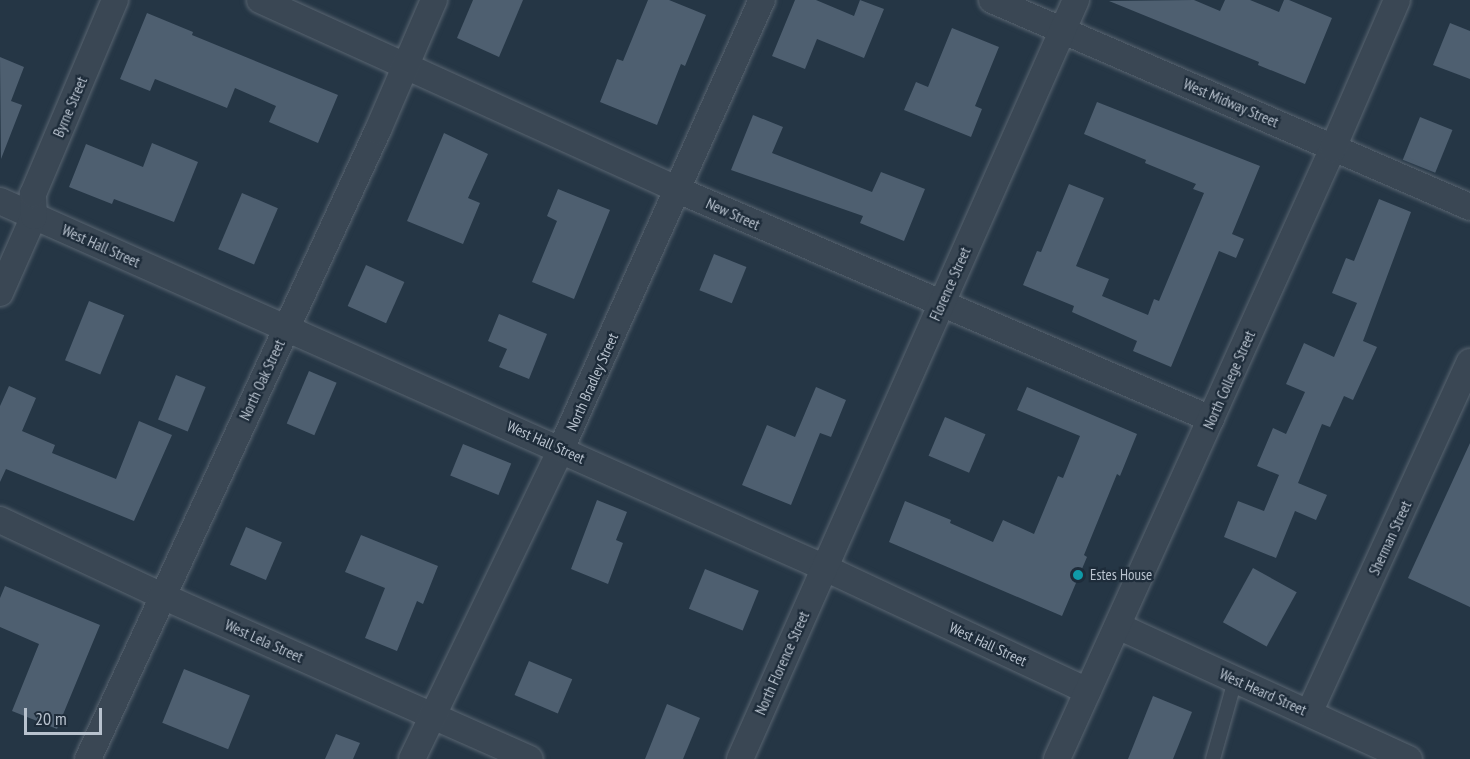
<!DOCTYPE html>
<style>
body{margin:0}
#map{position:relative;width:1470px;height:759px;overflow:hidden;background:#253645;font-family:"PT Sans Narrow",sans-serif}
div>[style]{position:absolute}
[style*='--x']{left:calc(var(--x)*1px);top:calc(var(--y)*1px);width:calc(var(--w)*1px);rotate:calc(var(--a)*1deg)}
.building>*{inset:0;background:#4e5f70;transform-origin:0 0}
.roads{filter:drop-shadow(0 0 2px #596571) drop-shadow(0 0 2px #596571)}
.lane>*{height:14px;margin:-7px;padding:0 7px;transform-origin:7px;border-radius:7px;background:#3a4754}
.street>*{height:26px;margin:-13px;padding:0 13px;transform-origin:13px;border-radius:13px;background:#3a4754}
.dots>*{width:16px;height:16px;translate:-50% -50%;box-sizing:border-box;border:3px solid #1e2c3a;border-radius:50%}
span{translate:-50% -50%;white-space:nowrap;text-align:center;line-height:1.15;-webkit-text-stroke:4.5px #1e2c3a;paint-order:stroke}
.street-label{font-size:15px;color:#b8c2ce}
.poi-label{font-size:15px;color:#b8c2ce}
.left{translate:0 -50%;text-align:left}
.scale{position:absolute;left:24px;top:708px;width:78px;height:27px;box-sizing:border-box;border:3px solid #b8c2ce;border-top:0;padding-left:8px;font-size:18px;line-height:21px;white-space:nowrap;color:#b8c2ce;-webkit-text-stroke:4px #1e2c3a;paint-order:stroke}
</style>
<div id="map">
<div class="building">
<div style="clip-path:polygon(473px 0,523px 0,499px 57px,457px 38px)"></div>
<div style="clip-path:polygon(648px 0,669px 0,706px 15px,685px 66px,681px 64px,657px 125px,600px 102px,617px 59px,623px 61px)"></div>
<div style="clip-path:polygon(795px 0,816px 0,854px 16px,860px 0,884px 9px,864px 58px,817px 39px,805px 69px,772px 56px)"></div>
<div style="clip-path:polygon(1194px 0,1220px 11px,1225px 0,1250px 0,1279px 12px,1284px 0,1289px 0,1332px 18px,1305px 84px,1258px 65px,1259px 62px,1109px 1px)"></div>
<div style="clip-path:polygon(147px 13px,193px 32px,192px 35px,338px 95px,318px 143px,269px 122px,276px 106px,235px 88px,227px 108px,155px 79px,150px 91px,120px 79px)"></div>
<div style="clip-path:polygon(1450px 23px,1470px 31px,1470px 79px,1433px 65px)"></div>
<div style="clip-path:polygon(952px 28px,999px 47px,975px 106px,982px 109px,971px 137px,904px 110px,916px 82px,928px 87px)"></div>
<div style="clip-path:polygon(0 57px,24px 67px,11px 101px,22px 105px,1px 159px)"></div>
<div style="clip-path:polygon(1097px 102px,1260px 166px,1232px 234px,1244px 239px,1236px 258px,1219px 251px,1171px 367px,1133px 351px,1137px 341px,1072px 312px,1074px 306px,1023px 285px,1037px 251px,1041px 252px,1069px 184px,1104px 198px,1076px 266px,1109px 279px,1102px 296px,1148px 315px,1154px 299px,1159px 301px,1204px 193px,1193px 189px,1196px 184px,1145px 163px,1146px 160px,1084px 134px)"></div>
<div style="clip-path:polygon(753px 115px,783px 127px,772px 153px,872px 192px,881px 172px,925px 189px,904px 241px,860px 223px,863px 216px,731px 170px)"></div>
<div style="left:1420px;top:117px;width:35px;height:46px;rotate:22deg"></div>
<div style="clip-path:polygon(444px 133px,488px 154px,468px 198px,480px 203px,463px 244px,407px 221px)"></div>
<div style="clip-path:polygon(152px 143px,198px 162px,174px 222px,114px 199px,112px 204px,69px 187px,86px 144px,143px 167px)"></div>
<div style="clip-path:polygon(558px 189px,610px 210px,574px 299px,532px 282px,557px 221px,547px 216px)"></div>
<div style="left:242px;top:193px;width:39px;height:61px;rotate:23deg"></div>
<div style="clip-path:polygon(1379px 199px,1411px 212px,1363px 341px,1377px 347px,1353px 400px,1344px 396px,1330px 427px,1322px 424px,1298px 483px,1327px 495px,1316px 520px,1295px 511px,1276px 558px,1224px 537px,1238px 501px,1264px 511px,1279px 475px,1257px 466px,1273px 428px,1286px 434px,1305px 392px,1286px 384px,1304px 343px,1334px 357px,1357px 303px,1332px 293px,1346px 258px,1354px 261px)"></div>
<div style="left:714px;top:254px;width:35px;height:39px;rotate:22deg"></div>
<div style="left:366px;top:265px;width:42px;height:45px;rotate:24deg"></div>
<div style="left:89px;top:301px;width:38px;height:64px;rotate:22deg"></div>
<div style="clip-path:polygon(499px 314px,547px 334px,529px 379px,499px 367px,507px 349px,488px 341px)"></div>
<div style="left:309px;top:371px;width:30px;height:57px;rotate:23deg"></div>
<div style="left:176px;top:375px;width:32px;height:48px;rotate:22deg"></div>
<div style="clip-path:polygon(9px 386px,36px 398px,22px 431px,55px 445px,52px 453px,116px 479px,139px 421px,172px 435px,134px 521px,6px 469px,0 482px,0 406px)"></div>
<div style="clip-path:polygon(816px 387px,846px 400px,831px 437px,820px 433px,791px 505px,742px 485px,767px 425px,795px 437px)"></div>
<div style="clip-path:polygon(1027px 387px,1137px 434px,1120px 476px,1117px 474px,1084px 555px,1087px 557px,1062px 616px,889px 542px,905px 501px,951px 520px,950px 523px,993px 542px,1003px 520px,1034px 534px,1058px 476px,1063px 478px,1080px 436px,1017px 410px)"></div>
<div style="left:945px;top:417px;width:44px;height:42px;rotate:23deg"></div>
<div style="clip-path:polygon(1470px 443px,1470px 607px,1408px 578px)"></div>
<div style="left:463px;top:444px;width:52px;height:34px;rotate:22deg"></div>
<div style="clip-path:polygon(597px 500px,627px 512px,616px 540px,623px 543px,608px 584px,571px 569px)"></div>
<div style="left:246px;top:527px;width:39px;height:41px;rotate:23deg"></div>
<div style="clip-path:polygon(361px 535px,438px 566px,423px 604px,417px 601px,397px 651px,365px 638px,385px 588px,345px 572px)"></div>
<div style="left:1253px;top:568px;width:50px;height:62px;rotate:29deg"></div>
<div style="left:705px;top:569px;width:58px;height:43px;rotate:22deg"></div>
<div style="clip-path:polygon(5px 586px,100px 625px,57px 729px,12px 711px,39px 644px,0 627px,0 598px)"></div>
<div style="left:529px;top:661px;width:47px;height:37px;rotate:23deg"></div>
<div style="left:184px;top:669px;width:71px;height:58px;rotate:22deg"></div>
<div style="clip-path:polygon(1153px 696px,1192px 712px,1173px 759px,1128px 759px)"></div>
<div style="clip-path:polygon(667px 704px,700px 718px,683px 759px,645px 759px)"></div>
<div style="clip-path:polygon(336px 734px,360px 743px,353px 759px,325px 759px)"></div>
</div>
<div class="roads">
<div class="lane">
<div style="--x:1213;--y:759;--w:82;--a:-74.4"></div>
</div>
<div class="street">
<div style="--x:260;--y:0;--w:459;--a:24.4"></div>
<div style="--x:678;--y:190;--w:580;--a:23.25"></div>
<div style="--x:992;--y:0;--w:521;--a:23.42"></div>
<div style="--x:0;--y:201;--w:903;--a:23.98"></div>
<div style="--x:825;--y:568;--w:290;--a:25.1"></div>
<div style="--x:0;--y:293;--w:84;--a:-66.2"></div>
<div style="--x:34;--y:216;--w:22;--a:-93"></div>
<div style="--x:33;--y:194;--w:211;--a:-67.1"></div>
<div style="--x:0;--y:520;--w:179;--a:25.1"></div>
<div style="--x:162;--y:596;--w:402;--a:23.9"></div>
<div style="--x:1118;--y:626;--w:320;--a:24.6"></div>
<div style="--x:1309;--y:713;--w:386;--a:-65.4"></div>
<div style="--x:88;--y:759;--w:693;--a:-65.25"></div>
<div style="--x:378;--y:130;--w:142;--a:-66.7"></div>
<div style="--x:412;--y:759;--w:344;--a:-64.3"></div>
<div style="--x:561;--y:449;--w:492;--a:-65.9"></div>
<div style="--x:740;--y:759;--w:830;--a:-66.12"></div>
<div style="--x:1057;--y:759;--w:670;--a:-65.69"></div>
<div style="--x:1333;--y:148;--w:161;--a:-66.6"></div>
</div>
</div>
<div class="dots">
<div style="left:1078px;top:575px;background:#0f9aa8"></div>
</div>
<div class="street-label">
<span style="left:1231px;top:103px;rotate:23deg">West Midway Street</span>
<span style="left:70px;top:107px;rotate:-67deg">Byrne Street</span>
<span style="left:733px;top:214px;rotate:24deg">New Street</span>
<span style="left:101px;top:246px;rotate:24deg">West Hall Street</span>
<span style="left:950px;top:284px;rotate:-66deg">Florence Street</span>
<span style="left:262px;top:380px;rotate:-65deg">North Oak Street</span>
<span style="left:1229px;top:380px;rotate:-66deg">North College Street</span>
<span style="left:592px;top:382px;rotate:-66deg">North Bradley Street</span>
<span style="left:546px;top:442px;rotate:24deg">West Hall Street</span>
<span style="left:1390px;top:538px;rotate:-65deg">Sherman Street</span>
<span style="left:264px;top:641px;rotate:24deg">West Lela Street</span>
<span style="left:988px;top:644px;rotate:25deg">West Hall Street</span>
<span style="left:782px;top:663px;rotate:-66deg">North Florence Street</span>
<span style="left:1263px;top:692px;rotate:24deg">West Heard Street</span>
</div>
<div class="poi-label">
<span class="left" style="left:1090px;top:575px">Estes House</span>
</div>
<div class="scale">20 m</div>
</div>
